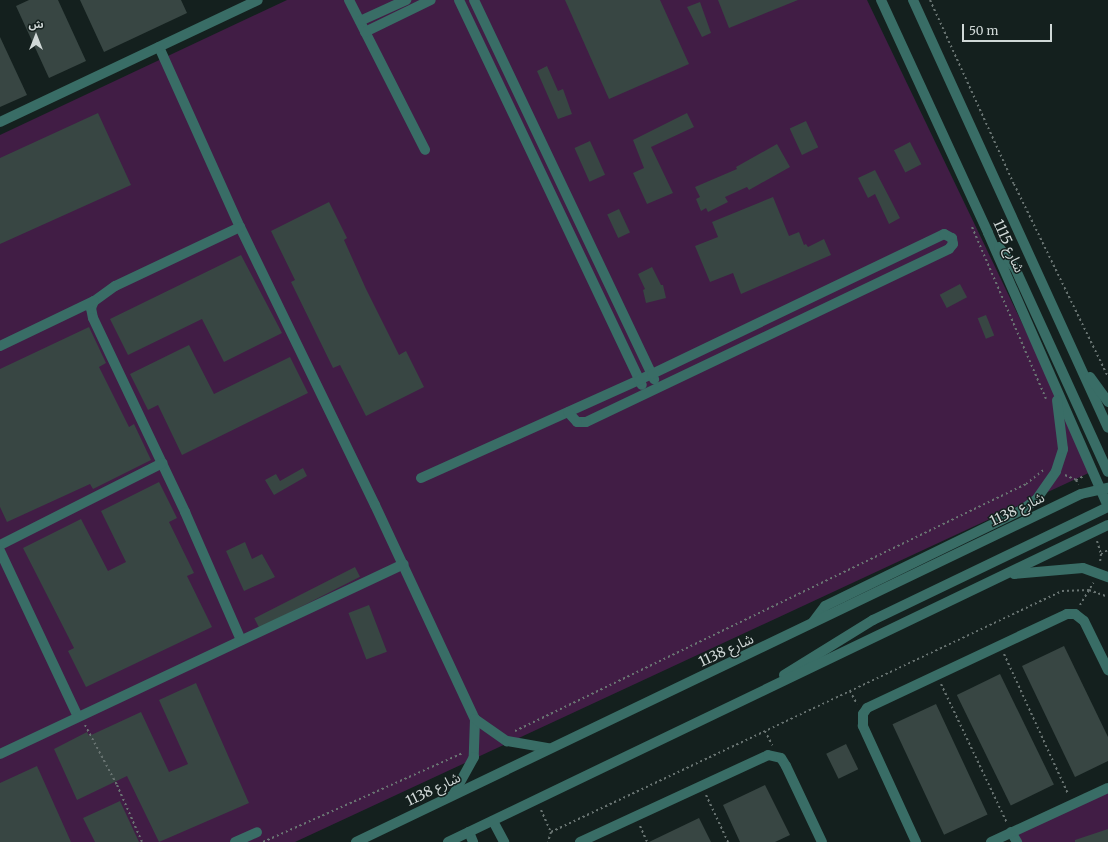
<!DOCTYPE html>
<meta charset="utf-8">
<style>
body{margin:0}
#map{position:relative;width:1108px;height:842px;overflow:hidden;background:#14201e;font-family:Merriweather,"Noto Sans Arabic",serif}
div>[style]{position:absolute}
[style*='--x']{left:calc(var(--x)*1px);top:calc(var(--y)*1px);width:calc(var(--w)*1px);rotate:calc(var(--a)*1deg)}
.green>*{inset:0;background:#411d45}
.building>*{inset:0;background:#384643;transform-origin:0 0}
.path>*{height:2px;margin-top:-1px;transform-origin:0;background:repeating-linear-gradient(90deg,#697472 0 2px,transparent 0 5px)}
.minor>*{height:10px;margin:-5px;padding:0 5px;transform-origin:5px;border-radius:5px;background:#396d66}
span{translate:-50% -50%;white-space:nowrap;text-align:center;line-height:1.15;-webkit-text-stroke:3px #14201e;paint-order:stroke}
.street-label{font-size:14px;color:#d0d8d7}
.north{position:absolute;left:16px;top:16px;width:40px;height:40px;-webkit-text-stroke:3px #14201e;paint-order:stroke;rotate:0deg;font-size:11px;font-weight:700;line-height:16px;text-align:center;color:#d0d8d7}
.north::after{content:'';display:block;margin:auto;width:14px;height:18px;background:#d0d8d7;clip-path:polygon(50% 0,100% 100%,50% 72%,0 100%)}
.scale{position:absolute;left:962px;top:24px;width:90px;height:18px;box-sizing:border-box;border:2px solid #d0d8d7;border-top:0;padding-left:5px;font-size:12px;line-height:14px;white-space:nowrap;color:#d0d8d7;-webkit-text-stroke:3px #14201e;paint-order:stroke}
</style>
<div id="map">
<div class="green">
<div style="clip-path:polygon(287px 0,867px 0,1093px 471px,295px 842px,0 842px,0 135px)"></div>
<div style="clip-path:polygon(1108px 786px,1108px 842px,1015px 842px,1011px 832px)"></div>
</div>
<div class="building">
<div style="clip-path:polygon(29px 0,58px 0,86px 61px,49px 78px,16px 6px)"></div>
<div style="clip-path:polygon(80px 0,181px 0,187px 13px,104px 52px)"></div>
<div style="clip-path:polygon(565px 0,660px 0,689px 64px,609px 99px)"></div>
<div style="clip-path:polygon(718px 0,798px 0,729px 28px)"></div>
<div style="clip-path:polygon(700px 2px,711px 33px,702px 37px,687px 7px)"></div>
<div style="clip-path:polygon(0 37px,27px 95px,0 107px)"></div>
<div style="clip-path:polygon(547px 66px,558px 91px,563px 89px,572px 114px,558px 119px,537px 71px)"></div>
<div style="clip-path:polygon(98px 113px,131px 185px,0 244px,0 158px)"></div>
<div style="clip-path:polygon(687px 113px,694px 127px,651px 147px,673px 193px,647px 204px,633px 173px,644px 168px,633px 140px)"></div>
<div style="left:806px;top:121px;width:29px;height:18px;rotate:65deg"></div>
<div style="left:590px;top:141px;width:37px;height:17px;rotate:66deg"></div>
<div style="left:910px;top:142px;width:25px;height:18px;rotate:63deg"></div>
<div style="clip-path:polygon(777px 144px,790px 167px,749px 190px,747px 187px,725px 197px,728px 202px,708px 212px,706px 208px,701px 211px,696px 199px,700px 197px,695px 187px,737px 169px,736px 167px)"></div>
<div style="clip-path:polygon(875px 170px,900px 218px,889px 224px,875px 194px,868px 198px,858px 178px)"></div>
<div style="clip-path:polygon(773px 197px,789px 236px,799px 232px,804px 245px,806px 244px,808px 247px,824px 239px,831px 255px,741px 294px,733px 273px,710px 282px,695px 246px,718px 237px,712px 222px)"></div>
<div style="clip-path:polygon(329px 202px,347px 238px,344px 240px,366px 289px,399px 355px,406px 351px,424px 387px,366px 416px,340px 365px,333px 368px,291px 282px,295px 280px,271px 231px)"></div>
<div style="left:619px;top:209px;width:26px;height:13px;rotate:65deg"></div>
<div style="clip-path:polygon(241px 255px,282px 333px,224px 362px,202px 319px,128px 355px,110px 319px)"></div>
<div style="clip-path:polygon(652px 267px,661px 285px,663px 285px,666px 298px,646px 303px,643px 290px,645px 289px,638px 274px)"></div>
<div style="left:960px;top:284px;width:15px;height:23px;rotate:62deg"></div>
<div style="left:986px;top:315px;width:22px;height:9px;rotate:68deg"></div>
<div style="clip-path:polygon(89px 327px,106px 363px,99px 367px,129px 427px,134px 424px,151px 460px,93px 489px,90px 484px,7px 522px,0 507px,0 369px)"></div>
<div style="clip-path:polygon(189px 345px,214px 394px,290px 357px,308px 393px,182px 455px,158px 405px,148px 410px,130px 374px)"></div>
<div style="clip-path:polygon(303px 468px,307px 476px,274px 495px,265px 480px,276px 474px,280px 481px)"></div>
<div style="clip-path:polygon(159px 482px,177px 518px,169px 522px,194px 573px,187px 576px,212px 627px,86px 687px,68px 651px,74px 648px,23px 548px,81px 519px,108px 571px,126px 562px,101px 511px)"></div>
<div style="clip-path:polygon(245px 542px,252px 559px,262px 554px,275px 577px,244px 591px,226px 551px)"></div>
<div style="left:355px;top:567px;width:11px;height:113px;rotate:63deg"></div>
<div style="left:369px;top:605px;width:50px;height:22px;rotate:69deg"></div>
<div style="clip-path:polygon(1064px 646px,1108px 737px,1108px 761px,1075px 777px,1022px 666px)"></div>
<div style="left:1000px;top:674px;width:123px;height:48px;rotate:64deg"></div>
<div style="clip-path:polygon(196px 683px,249px 803px,159px 842px,127px 776px,77px 800px,54px 749px,87px 732px,89px 736px,141px 712px,169px 772px,188px 764px,159px 700px)"></div>
<div style="left:936px;top:704px;width:122px;height:48px;rotate:65deg"></div>
<div style="left:846px;top:744px;width:28px;height:22px;rotate:64deg"></div>
<div style="clip-path:polygon(37px 766px,71px 842px,0 842px,0 783px)"></div>
<div style="clip-path:polygon(765px 785px,790px 835px,775px 842px,740px 842px,723px 805px)"></div>
<div style="clip-path:polygon(120px 801px,139px 842px,95px 842px,83px 818px)"></div>
<div style="clip-path:polygon(699px 818px,711px 842px,649px 842px)"></div>
<div style="clip-path:polygon(1108px 829px,1108px 842px,1075px 842px,1075px 840px)"></div>
</div>
<div class="path">
<div style="--x:930;--y:0;--w:202;--a:65.5"></div>
<div style="--x:1014;--y:184;--w:215;--a:64"></div>
<div style="--x:972;--y:227;--w:187;--a:66.7"></div>
<div style="--x:1065;--y:475;--w:12;--a:24"></div>
<div style="--x:1076;--y:480;--w:5;--a:68"></div>
<div style="--x:1076;--y:480;--w:9;--a:-27"></div>
<div style="--x:1097;--y:541;--w:14;--a:73"></div>
<div style="--x:1101;--y:554;--w:8;--a:97"></div>
<div style="--x:1101;--y:554;--w:8;--a:-30"></div>
<div style="--x:1080;--y:605;--w:26;--a:-59"></div>
<div style="--x:1004;--y:654;--w:154;--a:65.4"></div>
<div style="--x:941;--y:684;--w:154;--a:64.6"></div>
<div style="--x:850;--y:691;--w:15;--a:62"></div>
<div style="--x:85;--y:725;--w:68;--a:61.9"></div>
<div style="--x:117;--y:785;--w:62;--a:66.3"></div>
<div style="--x:515;--y:731;--w:568;--a:-25.8"></div>
<div style="--x:1026;--y:484;--w:22;--a:-39"></div>
<div style="--x:765;--y:731;--w:16;--a:63"></div>
<div style="--x:706;--y:795;--w:52;--a:64.9"></div>
<div style="--x:541;--y:810;--w:24;--a:66"></div>
<div style="--x:551;--y:832;--w:10;--a:107"></div>
<div style="--x:640;--y:826;--w:17;--a:66"></div>
<div style="--x:551;--y:832;--w:565;--a:-25.25"></div>
<div style="--x:1062;--y:591;--w:27;--a:-2"></div>
<div style="--x:1089;--y:590;--w:20;--a:20"></div>
<div style="--x:263;--y:842;--w:219;--a:-24"></div>
</div>
<div class="minor">
<div style="--x:349;--y:0;--w:168;--a:63.1"></div>
<div style="--x:459;--y:0;--w:426;--a:64.6"></div>
<div style="--x:474;--y:0;--w:420;--a:64.6"></div>
<div style="--x:881;--y:0;--w:256;--a:65.3"></div>
<div style="--x:988;--y:233;--w:298;--a:66.3"></div>
<div style="--x:913;--y:0;--w:470;--a:65.5"></div>
<div style="--x:360;--y:21;--w:51;--a:-24.5"></div>
<div style="--x:365;--y:32;--w:73;--a:-25.9"></div>
<div style="--x:159;--y:47;--w:197;--a:65.8"></div>
<div style="--x:240;--y:227;--w:309;--a:64.1"></div>
<div style="--x:375;--y:505;--w:236;--a:65"></div>
<div style="--x:475;--y:719;--w:38;--a:92"></div>
<div style="--x:474;--y:757;--w:43;--a:118.9"></div>
<div style="--x:0;--y:122;--w:285;--a:-25.3"></div>
<div style="--x:240;--y:227;--w:138;--a:154.7"></div>
<div style="--x:115;--y:286;--w:26;--a:144"></div>
<div style="--x:94;--y:301;--w:8;--a:113"></div>
<div style="--x:91;--y:308;--w:10;--a:79"></div>
<div style="--x:93;--y:318;--w:215;--a:64.6"></div>
<div style="--x:185;--y:512;--w:140;--a:66.4"></div>
<div style="--x:999;--y:247;--w:26;--a:53"></div>
<div style="--x:1015;--y:268;--w:224;--a:65.5"></div>
<div style="--x:0;--y:346;--w:104;--a:-25.6"></div>
<div style="--x:1090;--y:377;--w:31;--a:54"></div>
<div style="--x:421;--y:478;--w:239;--a:-24.2"></div>
<div style="--x:639;--y:380;--w:14;--a:-25"></div>
<div style="--x:652;--y:374;--w:324;--a:-25.6"></div>
<div style="--x:944;--y:234;--w:9;--a:27"></div>
<div style="--x:952;--y:238;--w:6;--a:81"></div>
<div style="--x:953;--y:244;--w:6;--a:129"></div>
<div style="--x:949;--y:249;--w:402;--a:154.5"></div>
<div style="--x:586;--y:422;--w:9;--a:180"></div>
<div style="--x:577;--y:422;--w:13;--a:-132"></div>
<div style="--x:0;--y:545;--w:182;--a:-26.8"></div>
<div style="--x:0;--y:551;--w:183;--a:64.8"></div>
<div style="--x:1014;--y:574;--w:69;--a:-5"></div>
<div style="--x:1083;--y:568;--w:27;--a:20"></div>
<div style="--x:813;--y:622;--w:20;--a:-53"></div>
<div style="--x:825;--y:606;--w:217;--a:-26"></div>
<div style="--x:1020;--y:511;--w:19;--a:-35"></div>
<div style="--x:1036;--y:500;--w:35;--a:-55"></div>
<div style="--x:1056;--y:471;--w:23;--a:-72"></div>
<div style="--x:1063;--y:449;--w:49;--a:-97"></div>
<div style="--x:784;--y:675;--w:105;--a:-31.7"></div>
<div style="--x:873;--y:620;--w:261;--a:-25.7"></div>
<div style="--x:475;--y:719;--w:39;--a:35"></div>
<div style="--x:507;--y:741;--w:42;--a:9.7"></div>
<div style="--x:0;--y:754;--w:446;--a:-25.2"></div>
<div style="--x:493;--y:821;--w:24;--a:62"></div>
<div style="--x:469;--y:832;--w:11;--a:68"></div>
<div style="--x:1011;--y:832;--w:12;--a:59"></div>
<div style="--x:235;--y:842;--w:24;--a:-24"></div>
<div style="--x:356;--y:842;--w:804;--a:-25.64"></div>
<div style="--x:1081;--y:494;--w:28;--a:-13"></div>
<div style="--x:448;--y:842;--w:732;--a:-25.66"></div>
<div style="--x:580;--y:842;--w:207;--a:-24.8"></div>
<div style="--x:768;--y:755;--w:13;--a:13"></div>
<div style="--x:781;--y:758;--w:9;--a:58"></div>
<div style="--x:786;--y:766;--w:84;--a:64.7"></div>
<div style="--x:916;--y:842;--w:128;--a:-114.6"></div>
<div style="--x:863;--y:726;--w:12;--a:-90"></div>
<div style="--x:863;--y:714;--w:7;--a:-56"></div>
<div style="--x:867;--y:708;--w:221;--a:-25.2"></div>
<div style="--x:1067;--y:614;--w:8;--a:0"></div>
<div style="--x:1075;--y:614;--w:11;--a:38"></div>
<div style="--x:1084;--y:621;--w:55;--a:63.9"></div>
<div style="--x:991;--y:842;--w:129;--a:-24.8"></div>
</div>
<div class="street-label">
<span style="left:1009px;top:246px;rotate:66deg">شارع 1115</span>
<span style="left:1017px;top:509px;rotate:-26deg">شارع 1138</span>
<span style="left:726px;top:650px;rotate:-25deg">شارع 1138</span>
<span style="left:433px;top:789px;rotate:-26deg">شارع 1138</span>
</div>
<div class="north">ش</div>
<div class="scale">50 m</div>
</div>
